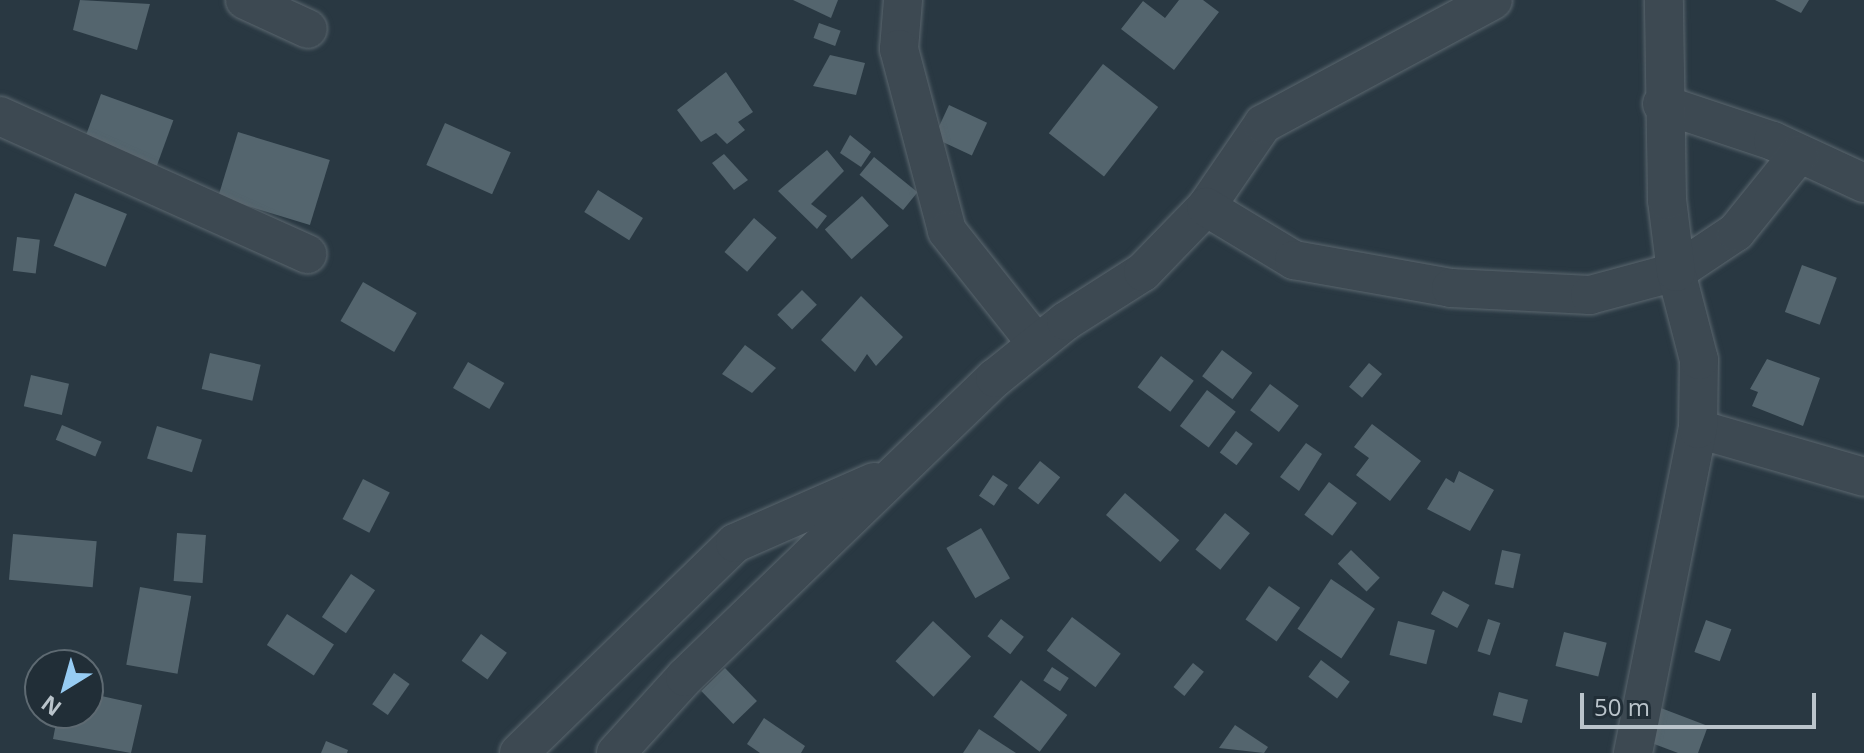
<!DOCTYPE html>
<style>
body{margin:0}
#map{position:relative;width:1864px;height:753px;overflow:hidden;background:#293842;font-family:"Open Sans",sans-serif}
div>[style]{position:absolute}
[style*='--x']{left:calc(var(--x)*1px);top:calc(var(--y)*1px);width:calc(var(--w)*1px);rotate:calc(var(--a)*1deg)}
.building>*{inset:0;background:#54656e;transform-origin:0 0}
.roads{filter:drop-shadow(0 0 2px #5b676f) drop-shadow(0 0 2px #5b676f)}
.minor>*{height:38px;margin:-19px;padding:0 19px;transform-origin:19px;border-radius:19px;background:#3d4952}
span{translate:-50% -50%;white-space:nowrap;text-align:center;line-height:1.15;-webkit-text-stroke:8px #212e37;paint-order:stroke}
.north{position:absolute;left:24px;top:649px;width:80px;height:80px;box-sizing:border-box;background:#212e37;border:2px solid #5e6a72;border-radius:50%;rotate:217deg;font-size:22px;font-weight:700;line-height:32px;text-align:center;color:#bac4cb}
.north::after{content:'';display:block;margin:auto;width:28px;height:36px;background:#97ccf3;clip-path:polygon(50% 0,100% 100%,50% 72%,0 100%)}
.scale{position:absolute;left:1580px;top:693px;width:236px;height:36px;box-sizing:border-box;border:4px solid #bac4cb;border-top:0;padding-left:10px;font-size:24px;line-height:28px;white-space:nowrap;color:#bac4cb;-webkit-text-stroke:6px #212e37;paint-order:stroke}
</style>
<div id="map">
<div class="building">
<div style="clip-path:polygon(80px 0,150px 4px,137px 50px,73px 30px)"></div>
<div style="clip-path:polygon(793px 0,838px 0,831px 18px)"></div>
<div style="clip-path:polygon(1179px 0,1203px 0,1219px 12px,1174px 70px,1121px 29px,1143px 1px,1165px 18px)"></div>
<div style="clip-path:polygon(1775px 0,1809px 0,1801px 13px)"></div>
<div style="left:819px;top:23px;width:23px;height:16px;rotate:20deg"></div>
<div style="clip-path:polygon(830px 55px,865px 63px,856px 95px,813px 86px)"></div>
<div style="left:1103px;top:64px;width:70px;height:88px;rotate:38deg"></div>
<div style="clip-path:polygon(726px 72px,753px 112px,738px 122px,745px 130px,727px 144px,716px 133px,701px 142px,677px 110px)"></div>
<div style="left:101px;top:94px;width:77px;height:54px;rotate:20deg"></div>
<div style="left:949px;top:105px;width:42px;height:36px;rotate:25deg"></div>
<div style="left:445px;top:123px;width:72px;height:46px;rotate:24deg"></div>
<div style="left:238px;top:132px;width:96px;height:68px;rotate:17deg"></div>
<div style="clip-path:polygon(850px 135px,871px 152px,861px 167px,840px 153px)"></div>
<div style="clip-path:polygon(827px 150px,844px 171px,811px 204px,827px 216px,817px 229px,778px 191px)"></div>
<div style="clip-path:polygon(724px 154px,748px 180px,734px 190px,712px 163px)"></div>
<div style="left:874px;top:157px;width:56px;height:23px;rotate:39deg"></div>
<div style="left:598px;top:190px;width:53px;height:26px;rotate:32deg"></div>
<div style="left:75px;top:193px;width:56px;height:57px;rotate:22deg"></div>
<div style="left:862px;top:196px;width:40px;height:50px;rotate:48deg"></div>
<div style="left:754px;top:218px;width:30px;height:45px;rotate:41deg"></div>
<div style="left:17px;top:237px;width:23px;height:34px;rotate:7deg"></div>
<div style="left:1802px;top:265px;width:37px;height:50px;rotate:20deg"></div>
<div style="left:363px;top:282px;width:62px;height:45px;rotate:30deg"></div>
<div style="left:802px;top:290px;width:21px;height:35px;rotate:45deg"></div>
<div style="clip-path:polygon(861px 296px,903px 337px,876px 366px,867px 354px,855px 372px,821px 340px)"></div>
<div style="clip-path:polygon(745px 345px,776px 368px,752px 393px,722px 374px)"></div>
<div style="left:1222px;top:350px;width:38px;height:33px;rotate:37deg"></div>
<div style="left:210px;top:353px;width:52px;height:37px;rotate:13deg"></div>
<div style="left:1161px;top:356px;width:41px;height:39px;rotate:37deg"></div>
<div style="clip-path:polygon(1767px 359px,1820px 378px,1803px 426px,1752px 406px,1758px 392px,1750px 389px)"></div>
<div style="left:468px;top:362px;width:42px;height:30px;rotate:30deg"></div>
<div style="left:1369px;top:363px;width:17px;height:31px;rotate:40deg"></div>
<div style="left:31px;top:375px;width:39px;height:32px;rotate:13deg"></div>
<div style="left:1270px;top:384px;width:36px;height:33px;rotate:37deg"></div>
<div style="left:1207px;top:390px;width:36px;height:45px;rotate:37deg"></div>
<div style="clip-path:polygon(1372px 424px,1421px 461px,1390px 501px,1356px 475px,1369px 458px,1354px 447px)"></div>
<div style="left:62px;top:425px;width:43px;height:16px;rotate:23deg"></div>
<div style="left:157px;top:426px;width:47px;height:34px;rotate:17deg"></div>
<div style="left:1236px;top:431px;width:21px;height:27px;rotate:37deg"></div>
<div style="clip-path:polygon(1306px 443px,1322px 454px,1299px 491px,1280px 477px)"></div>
<div style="left:1040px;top:461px;width:26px;height:35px;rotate:39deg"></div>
<div style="clip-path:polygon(1459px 471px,1494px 490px,1470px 531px,1427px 509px,1446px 478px,1454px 483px)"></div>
<div style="left:993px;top:475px;width:18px;height:25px;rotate:34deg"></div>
<div style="left:363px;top:479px;width:30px;height:45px;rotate:27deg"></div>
<div style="left:1329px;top:482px;width:35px;height:41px;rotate:37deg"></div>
<div style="left:1125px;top:493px;width:72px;height:29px;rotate:41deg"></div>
<div style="left:1225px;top:513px;width:32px;height:47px;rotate:39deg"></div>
<div style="left:981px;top:528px;width:58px;height:40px;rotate:60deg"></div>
<div style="left:177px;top:533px;width:29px;height:48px;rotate:4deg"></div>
<div style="left:13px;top:534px;width:84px;height:46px;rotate:5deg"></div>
<div style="left:1351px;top:550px;width:40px;height:19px;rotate:44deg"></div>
<div style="left:1502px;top:550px;width:19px;height:35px;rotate:12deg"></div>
<div style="left:351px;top:574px;width:29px;height:52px;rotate:34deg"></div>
<div style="left:1331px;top:579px;width:53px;height:60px;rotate:34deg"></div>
<div style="left:1269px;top:586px;width:38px;height:41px;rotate:35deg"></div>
<div style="left:140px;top:587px;width:52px;height:79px;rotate:10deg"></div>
<div style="left:1443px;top:591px;width:30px;height:26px;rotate:28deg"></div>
<div style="left:287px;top:614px;width:56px;height:37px;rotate:33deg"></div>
<div style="left:1072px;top:617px;width:61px;height:42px;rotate:37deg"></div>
<div style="left:1001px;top:619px;width:29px;height:22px;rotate:38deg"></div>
<div style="left:1488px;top:619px;width:13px;height:34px;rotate:18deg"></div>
<div style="left:1706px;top:620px;width:27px;height:34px;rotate:20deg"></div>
<div style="left:933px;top:621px;width:52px;height:55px;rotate:43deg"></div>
<div style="left:1398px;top:621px;width:38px;height:35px;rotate:14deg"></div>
<div style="left:1564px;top:632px;width:44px;height:35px;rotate:14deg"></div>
<div style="left:481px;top:634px;width:32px;height:33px;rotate:36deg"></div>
<div style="left:1321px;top:660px;width:36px;height:21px;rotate:37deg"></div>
<div style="left:1193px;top:663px;width:14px;height:31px;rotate:39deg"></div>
<div style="left:1052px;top:667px;width:20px;height:16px;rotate:33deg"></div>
<div style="left:725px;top:668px;width:46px;height:33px;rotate:46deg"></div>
<div style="left:394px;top:673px;width:19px;height:38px;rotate:35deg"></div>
<div style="left:1021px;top:680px;width:58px;height:46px;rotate:37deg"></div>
<div style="left:1499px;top:692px;width:30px;height:24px;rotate:15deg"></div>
<div style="clip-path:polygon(88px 693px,142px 705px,131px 753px,53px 739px,58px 713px,88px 713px)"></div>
<div style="clip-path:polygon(1653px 705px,1708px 726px,1698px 753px,1678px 753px,1641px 739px)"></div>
<div style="clip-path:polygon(764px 718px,805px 746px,801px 753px,760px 753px,747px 744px)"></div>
<div style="clip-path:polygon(1235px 725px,1268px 747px,1264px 753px,1219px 748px)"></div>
<div style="clip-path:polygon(979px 729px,1016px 753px,963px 753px)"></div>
<div style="clip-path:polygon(326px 741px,348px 750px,347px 753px,321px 753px)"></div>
</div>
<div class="roads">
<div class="minor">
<div style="--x:245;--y:0;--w:69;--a:24.7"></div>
<div style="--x:903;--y:0;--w:49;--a:94.7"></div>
<div style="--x:899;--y:49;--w:188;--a:75.2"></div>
<div style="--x:947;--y:231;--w:144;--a:51.5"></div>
<div style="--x:1662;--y:104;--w:117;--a:18.4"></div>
<div style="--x:1773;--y:141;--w:100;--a:24.8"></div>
<div style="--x:0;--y:116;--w:337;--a:24.2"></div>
<div style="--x:1206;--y:207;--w:101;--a:-55.5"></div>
<div style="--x:1263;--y:124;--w:261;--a:-28.3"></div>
<div style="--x:1698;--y:429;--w:173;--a:16.1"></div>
<div style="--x:519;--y:753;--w:301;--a:-44.2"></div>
<div style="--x:735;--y:543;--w:152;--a:-23.7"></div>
<div style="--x:616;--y:753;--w:103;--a:-47.8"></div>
<div style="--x:685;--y:677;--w:431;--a:-44"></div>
<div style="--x:995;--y:378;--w:91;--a:-38.8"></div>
<div style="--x:1066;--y:321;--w:91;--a:-32.5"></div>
<div style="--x:1143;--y:272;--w:91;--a:-45.9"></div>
<div style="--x:1206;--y:207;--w:103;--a:31.1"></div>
<div style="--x:1294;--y:260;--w:159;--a:10.1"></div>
<div style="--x:1451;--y:288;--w:139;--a:2.9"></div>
<div style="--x:1590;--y:295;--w:89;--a:-15"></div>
<div style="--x:1676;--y:272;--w:72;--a:-33.7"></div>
<div style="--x:1736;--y:232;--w:100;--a:-51.1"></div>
<div style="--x:1633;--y:753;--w:330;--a:-78.7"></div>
<div style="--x:1698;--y:429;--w:69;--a:-89.2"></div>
<div style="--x:1699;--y:360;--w:91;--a:-104.6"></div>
<div style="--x:1676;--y:272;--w:73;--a:-97.1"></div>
<div style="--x:1667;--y:200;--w:200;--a:-90.9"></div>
</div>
</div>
<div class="north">N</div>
<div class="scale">50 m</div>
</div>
